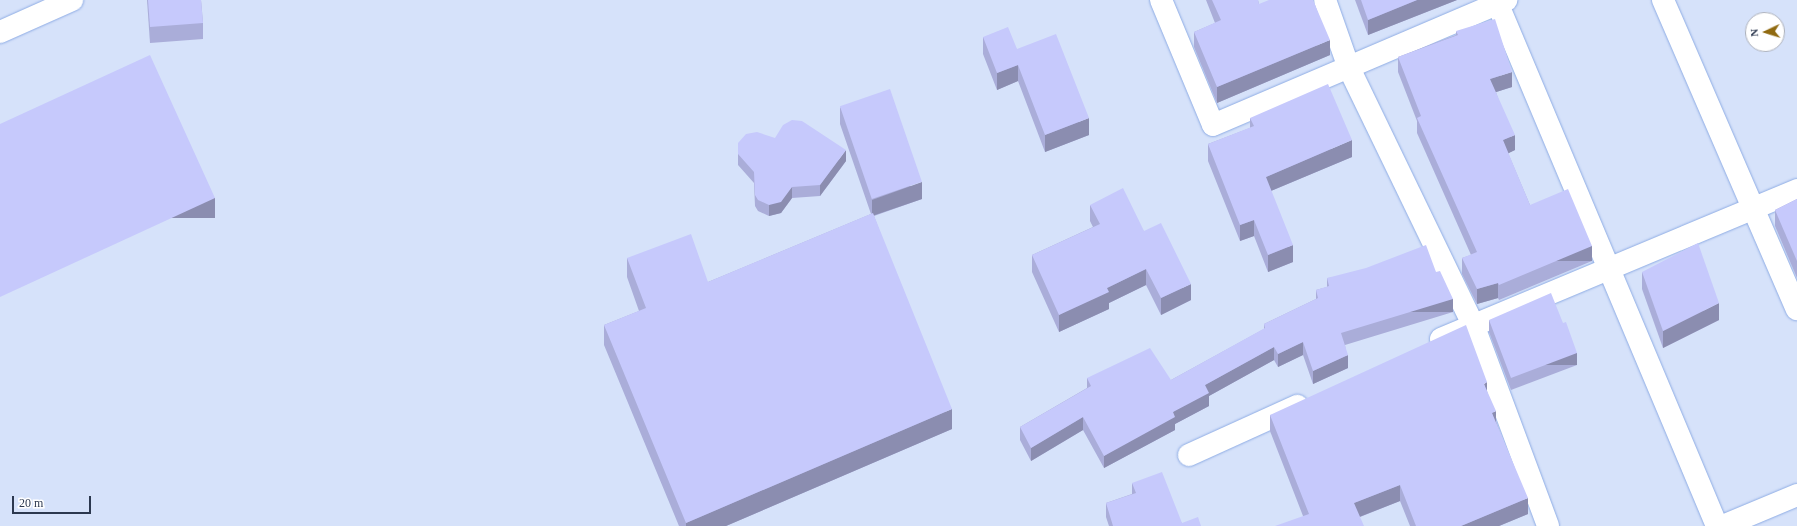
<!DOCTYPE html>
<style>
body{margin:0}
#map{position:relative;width:1797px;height:526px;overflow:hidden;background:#d6e2fa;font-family:Georgia,serif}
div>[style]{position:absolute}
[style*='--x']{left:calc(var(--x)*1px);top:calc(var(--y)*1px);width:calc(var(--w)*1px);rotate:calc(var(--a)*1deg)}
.roads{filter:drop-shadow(0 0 1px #8eace4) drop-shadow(0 0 1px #8eace4)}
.minor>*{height:22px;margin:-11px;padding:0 11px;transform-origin:11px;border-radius:11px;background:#fff}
.wall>*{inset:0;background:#aaadd9}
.shaded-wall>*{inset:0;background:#8b8db0;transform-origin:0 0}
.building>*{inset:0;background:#c6c9fc;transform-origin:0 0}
span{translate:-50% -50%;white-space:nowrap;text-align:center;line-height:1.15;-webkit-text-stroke:4px #fff;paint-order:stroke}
.north{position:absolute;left:1745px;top:12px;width:40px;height:40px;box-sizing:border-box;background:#fff;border:1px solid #abafb9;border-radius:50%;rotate:266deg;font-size:11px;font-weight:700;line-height:16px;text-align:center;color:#2c384f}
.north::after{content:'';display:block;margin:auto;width:14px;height:18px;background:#906a10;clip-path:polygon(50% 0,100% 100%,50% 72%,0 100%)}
.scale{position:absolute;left:12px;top:496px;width:79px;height:18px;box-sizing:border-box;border:2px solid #2c384f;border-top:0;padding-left:5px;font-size:12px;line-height:14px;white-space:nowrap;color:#2c384f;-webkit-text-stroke:3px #fff;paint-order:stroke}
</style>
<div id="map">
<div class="roads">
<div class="minor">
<div style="--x:1161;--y:0;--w:135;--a:67.4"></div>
<div style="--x:1213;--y:125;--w:319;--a:-23.1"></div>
<div style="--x:1325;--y:0;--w:72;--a:70.6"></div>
<div style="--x:1349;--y:68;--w:284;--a:64.2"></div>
<div style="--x:1473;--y:324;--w:215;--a:69.6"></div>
<div style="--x:1496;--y:0;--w:571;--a:67.21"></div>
<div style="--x:1663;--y:0;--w:337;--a:66.6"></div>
<div style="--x:0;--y:32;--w:79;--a:-24"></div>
<div style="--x:1441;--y:339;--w:386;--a:-22.7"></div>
<div style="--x:1189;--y:455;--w:119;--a:-24.4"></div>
<div style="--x:1723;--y:526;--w:80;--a:-22.7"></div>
</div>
</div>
<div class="wall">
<div style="clip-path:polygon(147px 0,201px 0,203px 23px,203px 39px,150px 43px)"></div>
<div style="clip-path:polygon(1206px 0,1258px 0,1259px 4px,1330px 55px,1217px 103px,1194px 47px,1194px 32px,1215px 23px)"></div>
<div style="clip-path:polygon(1355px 0,1457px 0,1368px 35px)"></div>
<div style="clip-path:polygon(1456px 31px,1512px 87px,1496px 92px,1515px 150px,1508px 153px,1530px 205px,1592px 261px,1499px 300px,1498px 298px,1477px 304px,1462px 274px,1462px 258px,1471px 255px,1417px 133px,1417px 121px,1398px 72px,1398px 57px,1456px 35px)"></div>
<div style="clip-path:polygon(983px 37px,1017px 49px,1089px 135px,1045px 152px,1018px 81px,997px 90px,983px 54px)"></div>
<div style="clip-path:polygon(840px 107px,922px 199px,874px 216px,952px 429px,726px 526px,679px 526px,604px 345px,604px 325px,639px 311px,627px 277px,627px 258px,708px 282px,871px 214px,840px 124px)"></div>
<div style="clip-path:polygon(1250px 118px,1352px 157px,1271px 191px,1293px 262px,1268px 272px,1254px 236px,1240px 241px,1208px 161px,1208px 144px,1250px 128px)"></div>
<div style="clip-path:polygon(738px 143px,846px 161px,820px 196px,792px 198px,781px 213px,769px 216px,758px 211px,755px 206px,754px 183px,738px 165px)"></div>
<div style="clip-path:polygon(1797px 199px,1797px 278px,1775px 226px,1775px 210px)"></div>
<div style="clip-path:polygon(1090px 205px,1144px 231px,1191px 300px,1161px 315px,1146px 285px,1109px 303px,1109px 309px,1059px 332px,1032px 272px,1032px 255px,1093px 227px,1090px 221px)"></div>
<div style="clip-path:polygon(1436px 272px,1453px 312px,1345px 345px,1348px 368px,1313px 384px,1303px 355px,1278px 367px,1274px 360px,1209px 396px,1209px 406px,1175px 424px,1175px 430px,1104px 468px,1083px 430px,1031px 461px,1020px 440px,1020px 427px,1087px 388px,1087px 378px,1171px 380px,1264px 329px,1264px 324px,1316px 299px,1316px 290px,1327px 287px,1327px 278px)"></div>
<div style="clip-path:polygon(1642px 272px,1719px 320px,1663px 348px,1642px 289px)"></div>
<div style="clip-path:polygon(1489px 320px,1577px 365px,1511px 390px,1489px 332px)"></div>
<div style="clip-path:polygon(1487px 391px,1496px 421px,1528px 514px,1499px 526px,1410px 526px,1400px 501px,1360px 517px,1303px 516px,1270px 431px,1270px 415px)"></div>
<div style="clip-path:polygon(1132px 483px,1182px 523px,1201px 526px,1109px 526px,1106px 517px,1106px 503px,1132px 494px)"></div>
</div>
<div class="shaded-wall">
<div style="clip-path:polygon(1417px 0,1457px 0,1368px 35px,1368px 20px)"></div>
<div style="clip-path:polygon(1330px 40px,1330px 55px,1217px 103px,1217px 87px)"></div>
<div style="clip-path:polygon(1018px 65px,1018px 81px,997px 90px,997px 73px)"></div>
<div style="clip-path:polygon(1512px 72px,1512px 87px,1490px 94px,1490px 79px)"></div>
<div style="clip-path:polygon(1089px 118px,1089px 135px,1045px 152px,1045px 135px)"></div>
<div style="clip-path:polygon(1515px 135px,1515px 150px,1503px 156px,1503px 140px)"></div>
<div style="clip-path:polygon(1352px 140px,1352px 157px,1266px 193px,1266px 177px)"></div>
<div style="clip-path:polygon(846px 150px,846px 161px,820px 196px,820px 185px)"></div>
<div style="clip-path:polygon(922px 182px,922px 199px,872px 216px,872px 200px)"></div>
<div style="clip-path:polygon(792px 187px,792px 198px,781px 213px,769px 216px,769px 205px)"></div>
<div style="left:215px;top:198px;width:20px;height:237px;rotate:90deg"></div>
<div style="clip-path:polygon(1254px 220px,1254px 236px,1240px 241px,1240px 225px)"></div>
<div style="clip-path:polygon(1293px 245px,1293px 262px,1268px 272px,1268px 255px)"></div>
<div style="left:1592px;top:246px;width:15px;height:101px;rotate:90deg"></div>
<div style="clip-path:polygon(1146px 269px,1146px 285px,1109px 303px,1109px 309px,1059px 332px,1059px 315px,1107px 288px)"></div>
<div style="clip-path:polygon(1498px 283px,1498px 298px,1477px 304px,1477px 289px)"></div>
<div style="clip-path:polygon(1191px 284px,1191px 300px,1161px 315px,1161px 298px)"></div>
<div style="left:1453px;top:299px;width:13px;height:117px;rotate:90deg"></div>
<div style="clip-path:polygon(1719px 303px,1719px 320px,1663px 348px,1663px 331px)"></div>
<div style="clip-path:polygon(1303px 342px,1303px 355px,1278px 367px,1278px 354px)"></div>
<div style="clip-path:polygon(1274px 347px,1274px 360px,1209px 396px,1209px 406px,1175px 424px,1175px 430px,1104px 468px,1104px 456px,1173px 412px,1205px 385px)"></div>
<div style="left:1577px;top:353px;width:12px;height:71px;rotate:90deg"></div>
<div style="clip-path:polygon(1348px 355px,1348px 368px,1313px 384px,1313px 371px)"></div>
<div style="clip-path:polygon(1487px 382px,1487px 399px,1484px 384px)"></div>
<div style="clip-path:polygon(952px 409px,952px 429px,726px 526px,686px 526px,686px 523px)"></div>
<div style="clip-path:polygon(1496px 411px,1496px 428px,1492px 413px)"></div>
<div style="clip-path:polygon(1083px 417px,1083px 430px,1031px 461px,1031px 448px)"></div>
<div style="clip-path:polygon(1400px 485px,1400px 501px,1354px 519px,1354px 503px)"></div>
<div style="clip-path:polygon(1528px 498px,1528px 514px,1499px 526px,1461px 526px)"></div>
</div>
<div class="building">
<div style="clip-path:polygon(148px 0,201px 0,203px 23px,150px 27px)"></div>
<div style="clip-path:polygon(1212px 0,1258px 0,1259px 4px,1269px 0,1313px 0,1330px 40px,1217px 87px,1194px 32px,1221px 20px)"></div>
<div style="clip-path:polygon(1361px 0,1417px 0,1368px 20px)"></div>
<div style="clip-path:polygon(1495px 19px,1512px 72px,1490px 79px,1515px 135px,1503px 140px,1530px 205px,1568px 189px,1592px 246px,1499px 285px,1498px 283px,1477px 289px,1462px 258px,1477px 252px,1417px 118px,1421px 116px,1398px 57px,1458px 35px,1456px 31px)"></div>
<div style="clip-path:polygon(1008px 27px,1017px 49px,1056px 34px,1089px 118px,1045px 135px,1018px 65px,997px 73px,983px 37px)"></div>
<div style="clip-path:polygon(150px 55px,215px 198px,0 297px,0 124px)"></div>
<div style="clip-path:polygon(1328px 84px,1352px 140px,1266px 177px,1293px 245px,1268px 255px,1254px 220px,1240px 225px,1208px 144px,1254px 126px,1250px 118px)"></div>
<div style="left:890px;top:89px;width:98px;height:53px;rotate:71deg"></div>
<div style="clip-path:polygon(792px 120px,802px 121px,846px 150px,820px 185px,792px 187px,781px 202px,769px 205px,758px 200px,755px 195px,754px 172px,738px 154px,738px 143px,746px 134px,757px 132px,775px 138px,783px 125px)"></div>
<div style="clip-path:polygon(1123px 188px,1144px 231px,1161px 223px,1191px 284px,1161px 298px,1146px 269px,1107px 288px,1109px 292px,1059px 315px,1032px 255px,1100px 224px,1090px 205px)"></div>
<div style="clip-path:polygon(1797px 199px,1797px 261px,1775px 210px)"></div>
<div style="clip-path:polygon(873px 213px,952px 409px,686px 523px,604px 325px,646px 308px,627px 258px,691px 234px,708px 282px)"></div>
<div style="clip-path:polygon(1698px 243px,1719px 303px,1663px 331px,1642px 272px)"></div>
<div style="clip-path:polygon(1426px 245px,1436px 272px,1440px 271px,1453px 299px,1341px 333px,1348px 355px,1313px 371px,1303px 342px,1278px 354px,1274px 347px,1205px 385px,1209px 393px,1173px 412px,1175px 417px,1104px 456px,1083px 417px,1031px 448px,1020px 427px,1091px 386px,1087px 378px,1150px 348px,1171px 380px,1265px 328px,1264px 324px,1318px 298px,1316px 290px,1329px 286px,1327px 278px,1366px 268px)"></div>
<div style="clip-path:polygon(1551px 293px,1563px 323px,1566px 322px,1577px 353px,1511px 378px,1489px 320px)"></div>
<div style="clip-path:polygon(1466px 325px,1487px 382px,1484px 384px,1496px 411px,1492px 413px,1528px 498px,1461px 526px,1416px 526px,1400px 485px,1354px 503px,1364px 526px,1275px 526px,1309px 514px,1270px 415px)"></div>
<div style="clip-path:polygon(1162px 472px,1182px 523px,1198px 517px,1201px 526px,1113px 526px,1106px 503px,1136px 493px,1132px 483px)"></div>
</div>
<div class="north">N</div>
<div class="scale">20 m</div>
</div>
